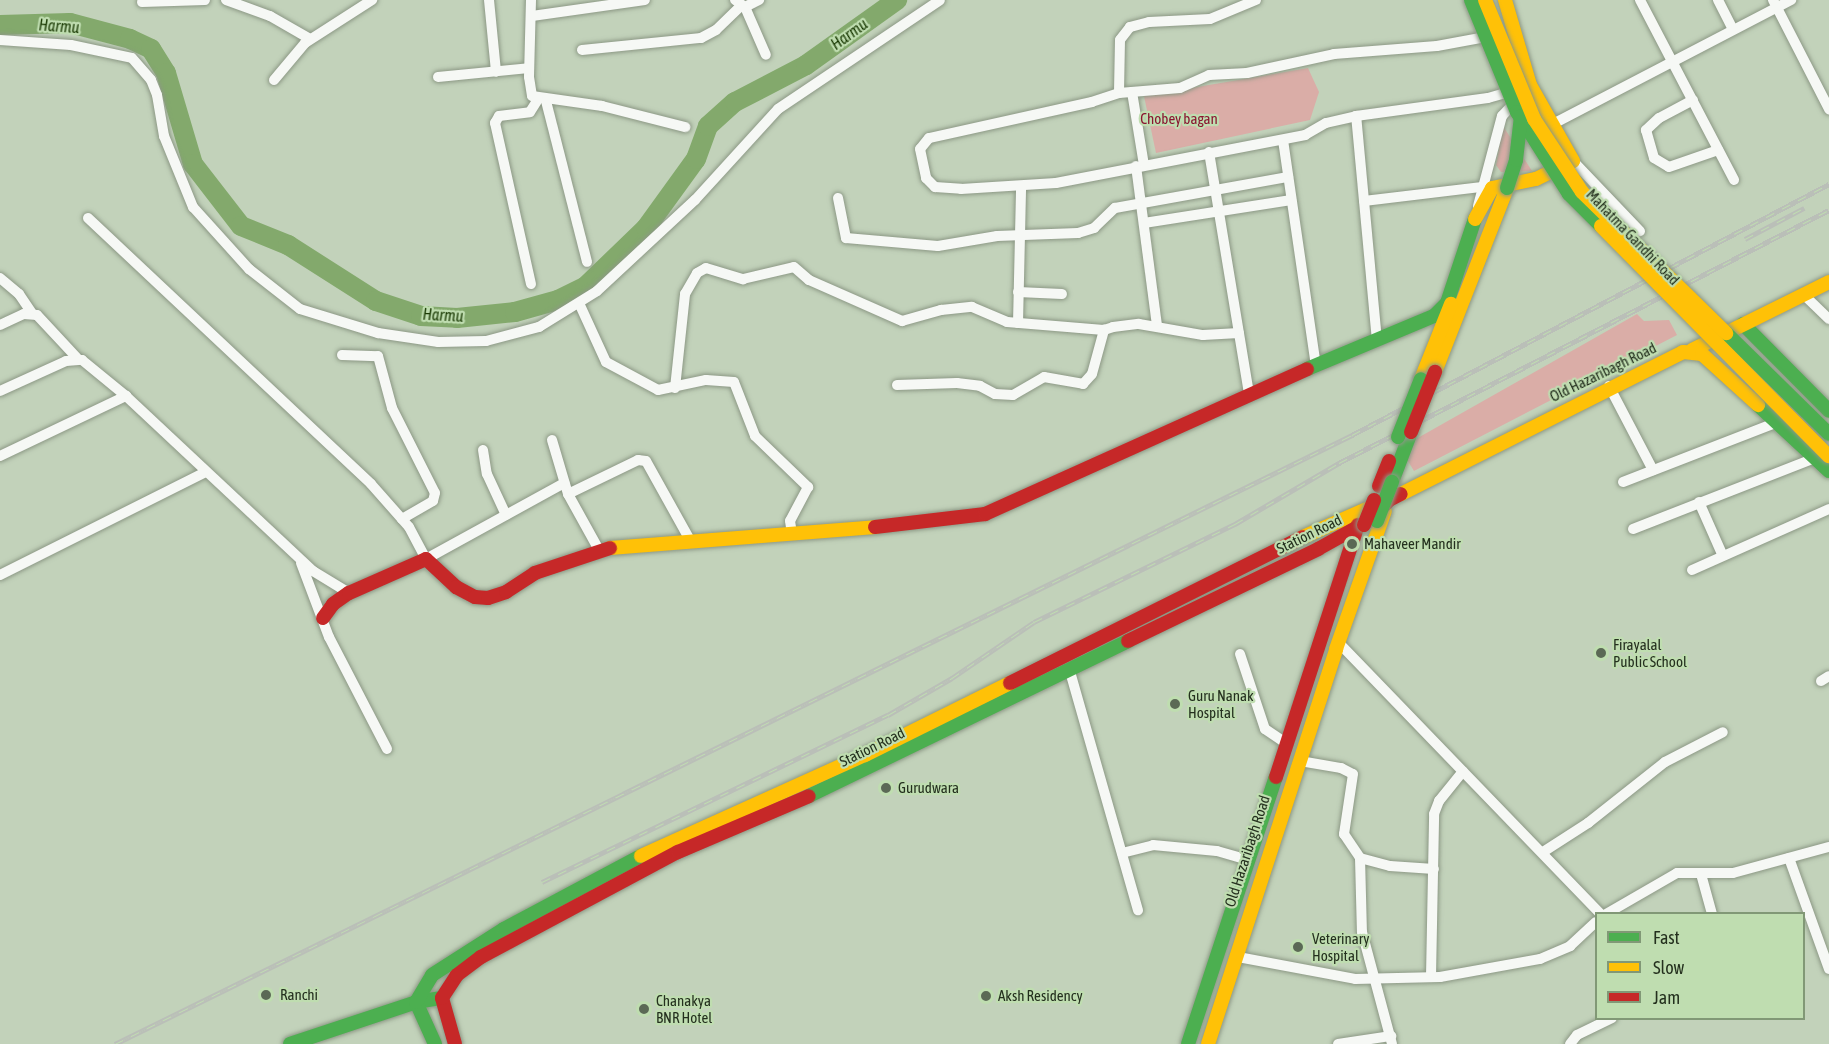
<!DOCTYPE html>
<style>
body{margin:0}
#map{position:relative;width:1829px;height:1044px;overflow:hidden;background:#c2d2ba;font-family:"Asap Condensed",sans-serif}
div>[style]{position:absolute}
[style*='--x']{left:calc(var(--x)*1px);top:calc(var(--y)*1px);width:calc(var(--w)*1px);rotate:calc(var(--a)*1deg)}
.green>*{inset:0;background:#daada7}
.river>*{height:20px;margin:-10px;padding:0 10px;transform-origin:10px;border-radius:10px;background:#83a96c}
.roads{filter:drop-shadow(0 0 2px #8c9885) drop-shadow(0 0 2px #8c9885)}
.street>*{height:10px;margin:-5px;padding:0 5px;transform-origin:5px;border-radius:5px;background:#f6f8f5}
.fast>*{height:14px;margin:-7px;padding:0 7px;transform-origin:7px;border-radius:7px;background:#4caf50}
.slow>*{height:14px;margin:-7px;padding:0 7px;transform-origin:7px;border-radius:7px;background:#ffc107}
.jam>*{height:14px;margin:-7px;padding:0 7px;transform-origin:7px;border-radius:7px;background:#c62828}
.rail>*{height:5px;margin-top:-2.5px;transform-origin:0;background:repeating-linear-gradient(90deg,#bfddb0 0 9px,#babfb8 0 18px);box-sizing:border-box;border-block:2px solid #babfb8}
.bridges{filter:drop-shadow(0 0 2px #8c9885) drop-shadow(0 0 2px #8c9885)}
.fast-bridge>*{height:14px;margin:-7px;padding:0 7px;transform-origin:7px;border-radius:7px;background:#4caf50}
.slow-bridge>*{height:14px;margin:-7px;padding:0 7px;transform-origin:7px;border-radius:7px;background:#ffc107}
.jam-bridge>*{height:14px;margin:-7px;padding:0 7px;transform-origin:7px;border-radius:7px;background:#c62828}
.dots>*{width:16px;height:16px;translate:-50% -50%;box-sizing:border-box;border:3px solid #bfddb0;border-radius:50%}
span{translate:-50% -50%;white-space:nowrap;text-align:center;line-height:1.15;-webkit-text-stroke:4.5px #bfddb0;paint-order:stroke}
.park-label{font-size:15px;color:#8a1530}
.street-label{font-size:15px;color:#24301e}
.poi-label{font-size:15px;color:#24301e}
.left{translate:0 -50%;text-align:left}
.water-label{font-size:16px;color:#173700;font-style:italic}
.legend{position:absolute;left:1595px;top:912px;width:210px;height:108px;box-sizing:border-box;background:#bfddb0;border:2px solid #819876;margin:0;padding:8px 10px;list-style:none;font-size:18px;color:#24301e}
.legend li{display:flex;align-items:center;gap:12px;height:30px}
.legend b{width:30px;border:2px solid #819876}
</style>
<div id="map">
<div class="green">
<div style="clip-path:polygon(1308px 68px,1319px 92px,1310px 120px,1156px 153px,1144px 96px)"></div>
<div style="clip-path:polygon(1503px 126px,1532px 171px,1501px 172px,1496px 165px)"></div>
<div style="clip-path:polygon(1637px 314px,1644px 321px,1669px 320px,1677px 335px,1414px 471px,1400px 448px)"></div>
</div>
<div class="river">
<div style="--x:0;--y:25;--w:70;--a:-1.6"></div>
<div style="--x:70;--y:23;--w:62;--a:14.9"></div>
<div style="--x:130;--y:39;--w:23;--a:25"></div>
<div style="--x:151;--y:49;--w:28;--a:58"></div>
<div style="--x:166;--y:73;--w:95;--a:73.5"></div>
<div style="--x:193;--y:164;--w:78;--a:52.3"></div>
<div style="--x:241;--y:226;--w:51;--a:22"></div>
<div style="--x:288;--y:245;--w:104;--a:32.5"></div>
<div style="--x:376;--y:301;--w:47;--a:18.4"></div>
<div style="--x:421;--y:316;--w:36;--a:3"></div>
<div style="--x:457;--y:318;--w:58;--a:-5.9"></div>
<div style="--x:515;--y:312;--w:45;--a:-15.6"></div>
<div style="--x:558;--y:300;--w:30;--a:-26"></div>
<div style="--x:585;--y:287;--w:85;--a:-44"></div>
<div style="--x:646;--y:228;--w:85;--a:-54.1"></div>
<div style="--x:696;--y:159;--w:35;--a:-70"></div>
<div style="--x:708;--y:126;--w:36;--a:-42"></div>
<div style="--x:735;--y:102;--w:80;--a:-27.5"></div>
<div style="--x:806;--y:65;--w:112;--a:-35.5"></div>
</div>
<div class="roads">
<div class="street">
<div style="--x:226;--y:0;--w:47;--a:20"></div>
<div style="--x:270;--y:16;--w:46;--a:29.9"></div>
<div style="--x:489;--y:0;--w:72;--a:84.4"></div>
<div style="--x:531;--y:0;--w:77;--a:91.5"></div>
<div style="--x:529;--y:77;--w:19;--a:81"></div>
<div style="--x:532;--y:96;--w:71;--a:8.1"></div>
<div style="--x:602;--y:106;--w:86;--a:14.2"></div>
<div style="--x:735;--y:0;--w:12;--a:35"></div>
<div style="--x:745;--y:7;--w:16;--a:-27"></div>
<div style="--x:1256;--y:0;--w:50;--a:157.6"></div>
<div style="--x:1210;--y:19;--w:61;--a:177.2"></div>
<div style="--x:1149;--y:22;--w:20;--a:165"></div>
<div style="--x:1130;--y:27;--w:16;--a:128"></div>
<div style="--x:1120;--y:40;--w:53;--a:91.1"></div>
<div style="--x:1119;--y:93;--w:28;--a:162"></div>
<div style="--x:1092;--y:102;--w:167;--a:167.5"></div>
<div style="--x:929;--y:138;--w:14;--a:129"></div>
<div style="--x:920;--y:149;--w:30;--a:78"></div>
<div style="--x:926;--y:178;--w:13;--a:45"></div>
<div style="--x:935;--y:187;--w:26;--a:4"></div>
<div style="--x:961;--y:189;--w:95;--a:-3.6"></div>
<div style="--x:1056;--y:183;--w:254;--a:-10.9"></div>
<div style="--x:1305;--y:135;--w:24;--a:-30"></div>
<div style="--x:1326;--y:123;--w:31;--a:-13"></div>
<div style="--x:1640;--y:0;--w:203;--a:62.4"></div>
<div style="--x:1718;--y:0;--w:33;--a:63"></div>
<div style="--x:1773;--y:0;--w:123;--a:62.8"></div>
<div style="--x:142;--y:2;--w:63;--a:-1.8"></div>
<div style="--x:745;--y:7;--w:52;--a:66.4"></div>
<div style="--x:532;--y:16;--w:114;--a:-8.1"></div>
<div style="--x:0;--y:40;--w:71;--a:4"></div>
<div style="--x:71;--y:45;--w:62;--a:12"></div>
<div style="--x:132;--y:58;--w:29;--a:49"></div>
<div style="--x:151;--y:80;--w:16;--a:68"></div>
<div style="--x:157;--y:95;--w:42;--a:80.3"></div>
<div style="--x:164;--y:136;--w:77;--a:67.8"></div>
<div style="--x:193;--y:207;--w:84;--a:47.9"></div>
<div style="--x:249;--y:269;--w:65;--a:38.1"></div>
<div style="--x:300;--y:309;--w:82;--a:17.1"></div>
<div style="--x:378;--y:333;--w:61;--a:8.5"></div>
<div style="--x:438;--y:342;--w:48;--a:-1.2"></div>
<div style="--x:486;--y:341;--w:55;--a:-14.8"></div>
<div style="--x:539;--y:327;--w:68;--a:-31.8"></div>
<div style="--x:597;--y:291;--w:134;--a:-42.9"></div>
<div style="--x:695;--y:200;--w:123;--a:-47.6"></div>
<div style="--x:778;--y:109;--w:195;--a:-33.9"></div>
<div style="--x:582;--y:50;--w:120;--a:-5.8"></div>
<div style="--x:701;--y:38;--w:17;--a:-28"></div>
<div style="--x:716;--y:30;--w:35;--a:-44"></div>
<div style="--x:438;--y:77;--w:91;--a:-5.6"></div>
<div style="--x:274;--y:80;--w:48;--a:-50"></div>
<div style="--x:305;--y:43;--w:80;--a:-32.7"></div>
<div style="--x:1132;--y:92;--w:74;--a:80.7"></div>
<div style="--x:1119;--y:93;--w:61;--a:-4.7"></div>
<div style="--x:1180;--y:88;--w:32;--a:-24"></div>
<div style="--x:1209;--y:75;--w:38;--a:-3"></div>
<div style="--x:1247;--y:73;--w:89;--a:-12.3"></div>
<div style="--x:1334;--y:54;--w:103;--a:-4.4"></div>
<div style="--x:1437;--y:46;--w:55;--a:-10.5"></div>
<div style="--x:1693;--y:100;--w:38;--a:152"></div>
<div style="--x:1659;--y:118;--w:18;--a:137"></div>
<div style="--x:1646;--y:130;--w:29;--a:74"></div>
<div style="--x:1654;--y:158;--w:17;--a:31"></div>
<div style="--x:1669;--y:167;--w:52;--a:-19.1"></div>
<div style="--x:546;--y:101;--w:166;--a:75.7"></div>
<div style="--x:1551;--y:125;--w:271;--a:-27.5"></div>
<div style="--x:1283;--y:140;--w:228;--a:81.7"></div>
<div style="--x:1209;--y:152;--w:244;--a:80.6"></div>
<div style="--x:1573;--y:161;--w:97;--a:46.3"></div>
<div style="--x:1136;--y:166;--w:160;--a:82.5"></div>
<div style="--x:838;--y:198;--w:41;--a:78.7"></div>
<div style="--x:846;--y:238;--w:92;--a:5"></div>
<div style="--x:938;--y:246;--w:60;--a:-9.6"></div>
<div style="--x:997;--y:236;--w:81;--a:-2.1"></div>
<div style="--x:1078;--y:233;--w:17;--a:-17"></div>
<div style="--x:1094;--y:228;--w:29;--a:-44"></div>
<div style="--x:1115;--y:208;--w:176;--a:-10.2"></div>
<div style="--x:1364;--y:201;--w:119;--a:-6.8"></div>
<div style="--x:1478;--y:206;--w:93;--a:-75.1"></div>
<div style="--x:1502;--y:116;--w:21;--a:-47"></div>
<div style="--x:88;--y:218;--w:388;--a:43.2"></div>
<div style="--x:371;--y:484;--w:57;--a:48.5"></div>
<div style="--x:409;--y:527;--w:36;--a:62"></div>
<div style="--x:426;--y:559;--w:158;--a:-28.8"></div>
<div style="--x:1144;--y:223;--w:149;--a:-8.9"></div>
<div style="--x:0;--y:278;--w:25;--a:40"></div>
<div style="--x:19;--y:294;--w:23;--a:56"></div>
<div style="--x:531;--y:284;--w:165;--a:-102.6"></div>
<div style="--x:495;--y:123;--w:8;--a:-60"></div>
<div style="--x:499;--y:116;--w:31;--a:-7"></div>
<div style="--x:530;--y:112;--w:15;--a:-58"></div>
<div style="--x:1018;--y:292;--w:44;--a:2.6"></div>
<div style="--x:1803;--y:294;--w:36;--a:44"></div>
<div style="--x:579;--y:303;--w:65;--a:65.4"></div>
<div style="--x:606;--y:362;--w:59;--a:28.3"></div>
<div style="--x:658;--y:390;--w:49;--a:-11.8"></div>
<div style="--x:706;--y:380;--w:28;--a:4"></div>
<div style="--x:734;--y:382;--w:58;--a:68.7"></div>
<div style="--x:755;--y:436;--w:74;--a:43.9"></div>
<div style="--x:808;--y:487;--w:38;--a:118"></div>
<div style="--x:790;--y:521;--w:13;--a:81"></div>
<div style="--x:1018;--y:323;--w:137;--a:-88.7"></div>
<div style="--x:0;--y:325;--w:26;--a:-25"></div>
<div style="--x:24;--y:314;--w:13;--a:4"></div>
<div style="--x:37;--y:315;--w:59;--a:47.1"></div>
<div style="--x:1377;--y:341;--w:226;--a:-95.3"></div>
<div style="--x:1356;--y:116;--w:133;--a:-7.8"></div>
<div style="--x:1488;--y:98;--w:26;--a:-16"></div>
<div style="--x:342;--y:355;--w:36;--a:2"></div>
<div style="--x:378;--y:356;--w:54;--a:74.9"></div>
<div style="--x:392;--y:408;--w:95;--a:63.2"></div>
<div style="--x:435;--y:493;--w:8;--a:104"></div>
<div style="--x:433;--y:501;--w:36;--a:150"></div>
<div style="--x:897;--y:385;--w:60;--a:-1.9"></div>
<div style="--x:957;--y:383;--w:23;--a:7"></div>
<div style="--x:980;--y:386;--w:17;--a:28"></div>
<div style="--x:995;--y:394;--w:18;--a:3"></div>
<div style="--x:1013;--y:395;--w:36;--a:-30"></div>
<div style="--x:1044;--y:377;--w:40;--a:10"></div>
<div style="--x:1083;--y:384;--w:13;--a:-48"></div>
<div style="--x:1092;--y:374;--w:46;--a:-74.7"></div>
<div style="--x:1104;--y:330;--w:9;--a:-18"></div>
<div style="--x:1113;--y:327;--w:26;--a:-7"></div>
<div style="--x:1139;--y:324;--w:65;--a:9.8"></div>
<div style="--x:1203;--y:335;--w:36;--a:-3"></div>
<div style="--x:1609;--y:386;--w:95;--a:62.4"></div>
<div style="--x:675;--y:388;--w:95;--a:-83.9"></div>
<div style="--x:685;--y:294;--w:24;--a:-60"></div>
<div style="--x:697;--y:273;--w:10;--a:-29"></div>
<div style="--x:706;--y:268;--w:39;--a:17"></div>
<div style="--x:743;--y:279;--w:52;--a:-13.2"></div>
<div style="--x:794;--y:267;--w:20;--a:41"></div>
<div style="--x:809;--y:280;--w:102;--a:23.8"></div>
<div style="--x:902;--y:321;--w:41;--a:-15.8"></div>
<div style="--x:941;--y:310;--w:31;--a:-6"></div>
<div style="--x:972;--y:307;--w:38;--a:23"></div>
<div style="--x:1007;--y:322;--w:97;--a:4.7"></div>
<div style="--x:0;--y:391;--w:72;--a:-24.4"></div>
<div style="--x:66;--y:361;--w:16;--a:-4"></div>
<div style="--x:82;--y:360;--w:57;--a:39.3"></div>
<div style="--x:126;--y:396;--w:256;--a:43.1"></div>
<div style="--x:313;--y:571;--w:42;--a:31.4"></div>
<div style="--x:552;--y:440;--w:56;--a:73.5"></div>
<div style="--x:568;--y:494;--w:78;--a:-25.9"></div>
<div style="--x:638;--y:460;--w:8;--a:7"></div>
<div style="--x:646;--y:461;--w:93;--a:60.9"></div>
<div style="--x:483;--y:450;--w:24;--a:81"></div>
<div style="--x:487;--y:474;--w:45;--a:65.1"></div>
<div style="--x:0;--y:456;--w:140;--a:-25.5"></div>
<div style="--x:1623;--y:482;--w:166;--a:-21.2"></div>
<div style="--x:568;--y:494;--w:64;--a:61"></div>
<div style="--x:1699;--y:502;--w:57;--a:66.1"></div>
<div style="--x:1633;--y:529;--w:195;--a:-21.3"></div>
<div style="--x:301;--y:563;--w:79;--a:69.3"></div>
<div style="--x:329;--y:637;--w:126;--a:62.6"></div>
<div style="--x:1692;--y:570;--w:150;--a:-24"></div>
<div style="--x:0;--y:575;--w:230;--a:-26.6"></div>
<div style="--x:1338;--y:642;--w:378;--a:46"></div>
<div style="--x:1240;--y:654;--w:79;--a:71.6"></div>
<div style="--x:1265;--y:729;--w:25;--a:34"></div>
<div style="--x:1069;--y:668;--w:252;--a:74.1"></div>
<div style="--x:1821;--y:681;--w:9;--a:-32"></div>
<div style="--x:1300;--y:761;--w:42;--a:9.7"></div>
<div style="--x:1341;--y:768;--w:13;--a:27"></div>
<div style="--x:1353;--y:774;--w:61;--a:98.5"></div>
<div style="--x:1344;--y:834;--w:29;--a:56"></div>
<div style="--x:1360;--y:858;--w:31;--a:15"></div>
<div style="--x:1390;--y:866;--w:44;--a:3.9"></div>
<div style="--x:1543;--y:852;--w:54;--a:-32.8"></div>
<div style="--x:1588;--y:823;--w:98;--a:-38.4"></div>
<div style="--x:1665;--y:762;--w:65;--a:-27.3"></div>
<div style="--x:1122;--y:853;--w:32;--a:-14"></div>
<div style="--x:1153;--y:845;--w:64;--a:5.4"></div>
<div style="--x:1217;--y:851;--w:33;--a:16"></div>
<div style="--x:1360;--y:858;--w:74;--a:88.5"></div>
<div style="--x:1362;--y:932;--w:116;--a:75"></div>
<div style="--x:1789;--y:858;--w:118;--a:70.2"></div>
<div style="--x:1701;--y:874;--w:41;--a:74.6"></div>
<div style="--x:1606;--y:914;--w:82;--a:-30"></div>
<div style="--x:1677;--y:873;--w:56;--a:0"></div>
<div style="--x:1733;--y:873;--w:99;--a:-15.2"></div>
<div style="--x:1238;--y:957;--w:119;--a:10.6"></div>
<div style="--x:1355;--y:979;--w:85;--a:-1.3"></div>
<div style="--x:1440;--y:977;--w:102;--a:-10.2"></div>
<div style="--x:1540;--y:959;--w:33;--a:-23"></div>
<div style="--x:1570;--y:946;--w:35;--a:-43"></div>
<div style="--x:1431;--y:977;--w:163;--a:-88.9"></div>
<div style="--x:1434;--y:814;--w:14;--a:-69"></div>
<div style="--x:1439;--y:801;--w:38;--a:-51"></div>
<div style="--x:1338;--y:1044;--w:54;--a:-8.6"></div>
<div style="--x:1570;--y:1044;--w:11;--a:-52"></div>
<div style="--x:1577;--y:1035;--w:39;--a:-26"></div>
</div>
<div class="fast">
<div style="--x:1743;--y:324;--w:122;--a:45.3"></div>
<div style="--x:1307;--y:369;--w:138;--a:-22.7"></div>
<div style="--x:1434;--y:316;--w:18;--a:-45"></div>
<div style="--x:1447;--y:303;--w:89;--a:-71.6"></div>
<div style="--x:1758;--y:405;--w:97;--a:42.9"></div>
<div style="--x:1392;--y:482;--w:53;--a:-69.2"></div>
<div style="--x:809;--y:796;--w:355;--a:-25.9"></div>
<div style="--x:290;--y:1044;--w:133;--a:-18.4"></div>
<div style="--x:416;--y:1002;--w:26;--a:-9"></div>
<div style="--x:435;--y:1044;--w:46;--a:-114.3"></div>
<div style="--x:416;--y:1002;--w:31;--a:-59"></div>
<div style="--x:432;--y:975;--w:85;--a:-32.6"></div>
<div style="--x:504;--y:929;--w:155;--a:-28.1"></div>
<div style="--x:1188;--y:1044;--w:281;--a:-71.8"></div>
</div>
<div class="slow">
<div style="--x:1475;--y:219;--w:35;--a:-61"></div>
<div style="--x:1492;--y:188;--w:45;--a:-11.6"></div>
<div style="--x:1536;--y:179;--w:41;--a:-25.9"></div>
<div style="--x:1573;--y:161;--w:87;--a:-119.5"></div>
<div style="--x:1530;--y:85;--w:89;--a:-106.4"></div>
<div style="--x:1692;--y:350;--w:153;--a:-26.4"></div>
<div style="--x:1435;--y:372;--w:198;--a:-68.6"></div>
<div style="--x:1421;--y:379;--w:81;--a:-68.2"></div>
<div style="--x:1401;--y:494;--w:316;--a:-26.7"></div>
<div style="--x:1683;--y:352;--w:19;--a:6"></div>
<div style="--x:1702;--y:354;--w:76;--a:42.3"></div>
<div style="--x:1303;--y:537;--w:84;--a:-23.8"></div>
<div style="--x:610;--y:548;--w:266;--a:-4.5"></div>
<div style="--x:641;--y:856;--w:246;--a:-24.3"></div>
<div style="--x:865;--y:755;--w:162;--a:-26.4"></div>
<div style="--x:1208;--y:1044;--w:415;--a:-72"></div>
<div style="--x:1336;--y:649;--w:146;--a:-70.5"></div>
</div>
<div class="jam">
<div style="--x:1379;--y:486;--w:27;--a:-68"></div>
<div style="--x:875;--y:527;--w:111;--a:-6.7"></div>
<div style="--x:985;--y:514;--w:353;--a:-24.2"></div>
<div style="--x:323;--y:618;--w:17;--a:-54"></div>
<div style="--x:333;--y:604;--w:19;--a:-35"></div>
<div style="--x:349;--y:593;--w:84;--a:-23.8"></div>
<div style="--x:426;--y:559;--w:41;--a:43"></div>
<div style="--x:456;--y:587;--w:21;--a:28"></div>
<div style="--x:475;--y:597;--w:13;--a:4"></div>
<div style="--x:488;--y:598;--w:19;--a:-18"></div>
<div style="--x:506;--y:592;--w:35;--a:-33"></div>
<div style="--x:535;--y:573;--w:79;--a:-18.4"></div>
<div style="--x:1128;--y:641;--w:211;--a:-25.8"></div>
<div style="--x:1318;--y:549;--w:62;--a:-29.1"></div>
<div style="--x:1372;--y:519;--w:25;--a:-48"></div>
<div style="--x:1389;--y:500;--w:13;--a:-27"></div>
<div style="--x:1010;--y:683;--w:327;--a:-26.5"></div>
<div style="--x:1276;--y:777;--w:265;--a:-72"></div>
<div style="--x:455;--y:1044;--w:48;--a:-105.8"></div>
<div style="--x:442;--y:998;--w:27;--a:-57"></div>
<div style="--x:457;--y:975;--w:30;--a:-37"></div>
<div style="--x:481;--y:957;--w:223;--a:-28.1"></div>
<div style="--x:678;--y:852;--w:142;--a:-23.1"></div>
</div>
</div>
<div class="rail">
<div style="--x:1745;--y:239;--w:67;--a:-27.7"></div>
<div style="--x:542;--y:882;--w:384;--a:-25.8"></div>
<div style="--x:888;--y:715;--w:74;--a:-30"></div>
<div style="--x:952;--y:678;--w:99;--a:-34.3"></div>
<div style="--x:1034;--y:622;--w:224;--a:-26"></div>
<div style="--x:1235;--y:524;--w:121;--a:-30.4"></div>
<div style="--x:1339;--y:463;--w:551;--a:-27.31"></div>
<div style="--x:115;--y:1044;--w:1379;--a:-26.21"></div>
<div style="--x:1352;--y:435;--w:539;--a:-27.75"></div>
</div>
<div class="bridges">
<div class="fast-bridge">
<div style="--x:1471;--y:0;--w:121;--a:67.7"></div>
<div style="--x:1517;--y:112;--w:97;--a:57.6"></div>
<div style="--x:1569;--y:194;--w:45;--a:45"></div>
<div style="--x:1507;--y:188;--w:29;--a:-72"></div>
<div style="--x:1516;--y:160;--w:44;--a:-83.5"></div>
<div style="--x:1726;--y:333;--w:144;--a:44.4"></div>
<div style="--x:1398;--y:437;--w:62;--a:-68.4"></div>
<div style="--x:1377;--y:521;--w:42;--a:-69"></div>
</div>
<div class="slow-bridge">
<div style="--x:1485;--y:0;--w:129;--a:67.6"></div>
<div style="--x:1534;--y:119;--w:87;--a:56.7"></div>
<div style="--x:1582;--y:192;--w:202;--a:44.4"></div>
<div style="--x:1601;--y:226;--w:324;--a:45.3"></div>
</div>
<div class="jam-bridge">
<div style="--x:1411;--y:432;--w:65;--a:-68.2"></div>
<div style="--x:1364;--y:525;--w:27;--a:-68"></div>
</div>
</div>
<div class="dots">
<div style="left:1352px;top:544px;background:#5b6955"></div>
<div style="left:1601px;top:653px;background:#5b6955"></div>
<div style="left:1175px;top:704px;background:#5b6955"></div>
<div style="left:886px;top:788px;background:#5b6955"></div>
<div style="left:1298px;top:947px;background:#5b6955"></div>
<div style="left:266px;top:995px;background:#5b6955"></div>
<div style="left:986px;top:996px;background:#5b6955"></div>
<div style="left:644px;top:1009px;background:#5b6955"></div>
</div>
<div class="park-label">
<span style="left:1179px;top:119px">Chobey bagan</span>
</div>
<div class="street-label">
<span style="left:1633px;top:237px;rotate:46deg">Mahatma Gandhi Road</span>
<span style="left:1603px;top:372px;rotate:-26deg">Old Hazaribagh Road</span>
<span style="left:1309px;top:534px;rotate:-26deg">Station Road</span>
<span style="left:872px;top:747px;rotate:-26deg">Station Road</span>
<span style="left:1247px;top:851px;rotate:-72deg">Old Hazaribagh Road</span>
</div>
<div class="poi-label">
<span class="left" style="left:1364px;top:544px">Mahaveer Mandir</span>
<span class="left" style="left:1613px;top:653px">Firayalal<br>Public School</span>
<span class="left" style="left:1188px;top:704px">Guru Nanak<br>Hospital</span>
<span class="left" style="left:898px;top:788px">Gurudwara</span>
<span class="left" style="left:1312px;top:947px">Veterinary<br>Hospital</span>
<span class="left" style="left:280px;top:995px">Ranchi</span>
<span class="left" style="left:998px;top:996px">Aksh Residency</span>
<span class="left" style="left:656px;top:1009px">Chanakya<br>BNR Hotel</span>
</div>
<div class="water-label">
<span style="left:59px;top:26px;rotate:4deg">Harmu</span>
<span style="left:849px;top:34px;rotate:-36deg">Harmu</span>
<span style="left:443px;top:315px;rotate:3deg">Harmu</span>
</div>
<ul class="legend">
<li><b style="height:8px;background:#4caf50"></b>Fast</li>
<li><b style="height:8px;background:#ffc107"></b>Slow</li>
<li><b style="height:8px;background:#c62828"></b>Jam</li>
</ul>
</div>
